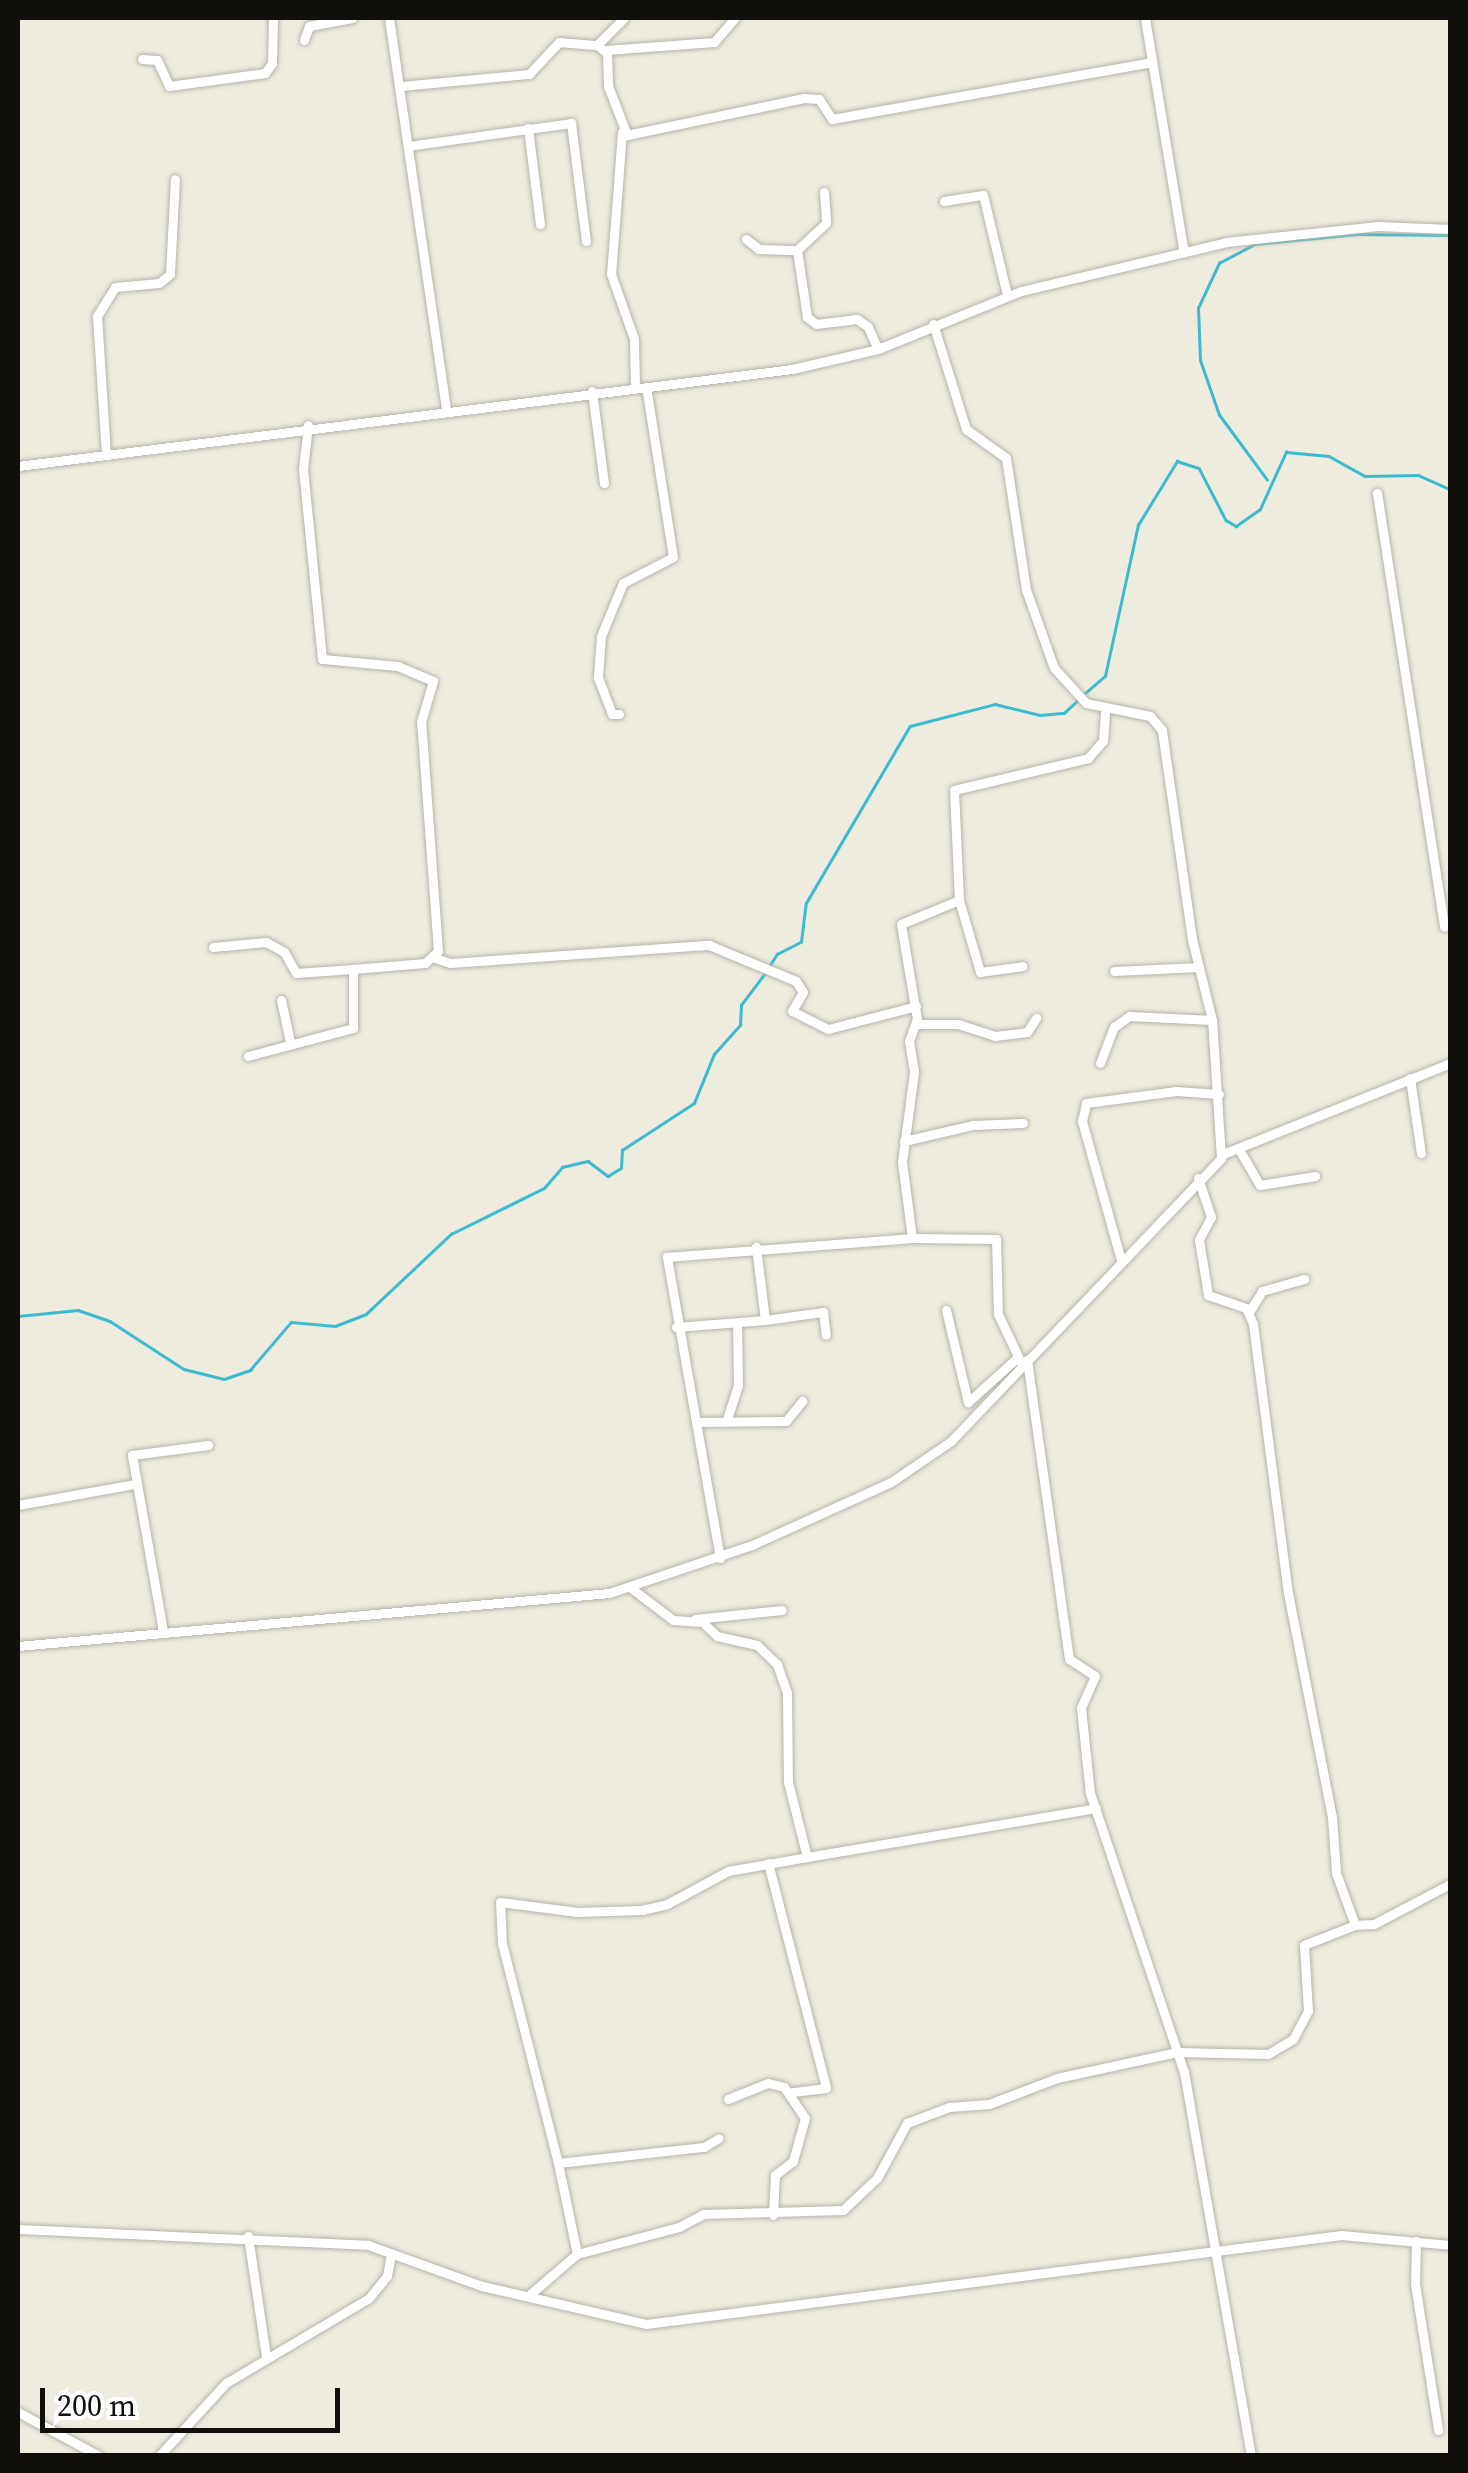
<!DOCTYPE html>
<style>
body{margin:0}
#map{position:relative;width:1468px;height:2473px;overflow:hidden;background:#eeecdf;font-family:"Source Serif 4",serif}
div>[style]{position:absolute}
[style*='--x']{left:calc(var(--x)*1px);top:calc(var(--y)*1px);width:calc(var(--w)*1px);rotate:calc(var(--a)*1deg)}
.stream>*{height:2.5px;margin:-1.25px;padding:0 1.25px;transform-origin:1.25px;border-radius:1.25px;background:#3dbace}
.roads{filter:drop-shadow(0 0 2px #b6b4a9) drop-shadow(0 0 2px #b6b4a9)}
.street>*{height:9px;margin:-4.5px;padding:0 4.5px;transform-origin:4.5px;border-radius:4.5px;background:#fff}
span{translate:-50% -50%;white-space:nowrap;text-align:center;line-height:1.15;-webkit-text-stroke:8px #fff;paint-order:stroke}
.frame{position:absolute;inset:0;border:20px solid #100f0b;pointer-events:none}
.scale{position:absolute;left:40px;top:2388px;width:300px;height:45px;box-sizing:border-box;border:5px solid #100f0b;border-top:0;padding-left:12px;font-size:30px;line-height:35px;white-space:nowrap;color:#100f0b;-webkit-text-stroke:8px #fff;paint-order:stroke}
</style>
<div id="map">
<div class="stream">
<div style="--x:1267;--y:480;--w:81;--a:-126.4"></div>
<div style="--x:1219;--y:415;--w:58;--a:-109.1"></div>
<div style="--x:1200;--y:360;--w:52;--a:-92.2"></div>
<div style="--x:1198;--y:308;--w:50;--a:-65"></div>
<div style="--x:1219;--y:263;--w:40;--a:-28"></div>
<div style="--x:1254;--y:244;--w:103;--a:-5.5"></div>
<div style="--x:1357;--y:234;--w:93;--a:0.6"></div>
<div style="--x:1083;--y:695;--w:29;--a:-41"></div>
<div style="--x:1105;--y:676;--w:155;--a:-77.7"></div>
<div style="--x:1138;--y:525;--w:75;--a:-58.6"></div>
<div style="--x:1177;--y:461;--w:23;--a:18"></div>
<div style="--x:1199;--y:468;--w:59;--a:62.6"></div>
<div style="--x:1226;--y:520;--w:12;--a:31"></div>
<div style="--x:1236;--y:526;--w:29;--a:-35"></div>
<div style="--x:1260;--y:509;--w:63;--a:-65.5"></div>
<div style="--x:1286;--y:452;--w:43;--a:5.3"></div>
<div style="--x:1329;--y:456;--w:41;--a:29.1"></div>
<div style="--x:1365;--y:476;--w:53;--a:-1.1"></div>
<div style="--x:1418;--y:475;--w:35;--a:24"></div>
<div style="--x:770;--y:965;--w:13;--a:-58"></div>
<div style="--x:777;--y:954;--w:27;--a:-27"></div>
<div style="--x:801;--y:942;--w:39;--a:-83"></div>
<div style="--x:806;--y:903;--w:205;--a:-59.6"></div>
<div style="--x:910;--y:726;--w:88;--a:-14.5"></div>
<div style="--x:995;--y:704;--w:46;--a:13.7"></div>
<div style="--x:1040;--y:715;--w:24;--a:-5"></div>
<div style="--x:1064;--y:713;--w:18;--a:-43"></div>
<div style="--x:18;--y:1316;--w:60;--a:-5.7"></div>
<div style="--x:78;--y:1310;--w:34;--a:19"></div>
<div style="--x:110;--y:1321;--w:88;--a:33"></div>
<div style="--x:184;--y:1369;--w:41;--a:14"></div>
<div style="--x:224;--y:1379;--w:28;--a:-19"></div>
<div style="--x:250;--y:1370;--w:63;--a:-49.5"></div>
<div style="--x:291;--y:1322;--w:44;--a:5.2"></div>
<div style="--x:335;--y:1326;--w:33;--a:-21"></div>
<div style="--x:366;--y:1314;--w:117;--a:-43.3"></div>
<div style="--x:451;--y:1234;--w:104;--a:-26.3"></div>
<div style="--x:544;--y:1188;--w:28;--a:-49"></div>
<div style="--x:562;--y:1167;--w:27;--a:-13"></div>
<div style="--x:588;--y:1161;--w:25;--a:37"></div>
<div style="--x:608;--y:1176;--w:15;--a:-32"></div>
<div style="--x:621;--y:1168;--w:18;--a:-87"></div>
<div style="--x:622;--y:1150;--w:86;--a:-33.1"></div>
<div style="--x:694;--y:1103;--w:53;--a:-67.8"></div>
<div style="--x:714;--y:1054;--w:39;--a:-48"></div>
<div style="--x:740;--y:1025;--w:20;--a:-87"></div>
<div style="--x:741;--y:1005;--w:41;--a:-52.9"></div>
</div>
<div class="roads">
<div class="street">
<div style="--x:389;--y:18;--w:396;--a:81.7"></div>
<div style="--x:1145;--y:18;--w:238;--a:80.6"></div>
<div style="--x:304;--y:40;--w:15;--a:-70"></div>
<div style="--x:309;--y:26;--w:44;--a:-10.5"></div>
<div style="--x:597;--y:45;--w:38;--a:-45"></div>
<div style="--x:606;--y:50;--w:108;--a:-4.2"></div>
<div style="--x:714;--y:42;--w:32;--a:-49"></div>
<div style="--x:142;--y:59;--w:15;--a:4"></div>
<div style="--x:157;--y:60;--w:29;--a:65"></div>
<div style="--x:169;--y:86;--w:97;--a:-7.7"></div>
<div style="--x:265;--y:73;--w:12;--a:-55"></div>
<div style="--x:272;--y:63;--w:45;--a:-88.7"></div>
<div style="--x:401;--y:86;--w:129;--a:-5.4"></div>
<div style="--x:529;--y:74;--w:44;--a:-46.8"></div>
<div style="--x:559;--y:42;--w:38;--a:5"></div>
<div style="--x:597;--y:45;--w:13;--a:39"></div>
<div style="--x:607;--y:53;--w:33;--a:88"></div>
<div style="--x:608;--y:86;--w:53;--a:68.8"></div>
<div style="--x:627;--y:135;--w:181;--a:-11.8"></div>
<div style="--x:804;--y:98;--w:15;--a:4"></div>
<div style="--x:819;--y:99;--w:24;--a:57"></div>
<div style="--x:832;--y:119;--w:325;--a:-10.1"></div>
<div style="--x:528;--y:128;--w:97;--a:82.9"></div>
<div style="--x:622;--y:132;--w:142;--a:94.4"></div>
<div style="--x:611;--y:274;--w:69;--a:70.5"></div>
<div style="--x:634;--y:339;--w:49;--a:88.8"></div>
<div style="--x:408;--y:146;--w:165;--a:-8"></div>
<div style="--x:571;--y:123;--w:119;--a:82.8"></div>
<div style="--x:824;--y:192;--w:31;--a:86"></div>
<div style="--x:826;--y:223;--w:40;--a:137"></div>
<div style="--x:797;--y:250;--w:68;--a:81.5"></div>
<div style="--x:807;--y:317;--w:11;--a:38"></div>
<div style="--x:816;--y:324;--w:41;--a:-7"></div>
<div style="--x:857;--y:319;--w:14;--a:36"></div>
<div style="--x:868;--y:327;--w:24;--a:66"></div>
<div style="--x:944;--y:201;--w:39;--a:-9"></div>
<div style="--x:983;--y:195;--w:103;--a:76.5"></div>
<div style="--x:746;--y:239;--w:16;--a:38"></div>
<div style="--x:759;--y:249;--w:38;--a:2"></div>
<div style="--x:592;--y:391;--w:93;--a:82.6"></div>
<div style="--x:106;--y:455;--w:139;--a:-93.7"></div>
<div style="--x:97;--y:316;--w:34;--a:-58"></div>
<div style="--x:115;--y:287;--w:44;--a:-5.2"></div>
<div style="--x:159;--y:283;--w:14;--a:-39"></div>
<div style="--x:170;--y:274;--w:95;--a:-87"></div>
<div style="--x:18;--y:466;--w:780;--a:-7.14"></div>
<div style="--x:792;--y:369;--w:88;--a:-13.1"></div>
<div style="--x:878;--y:349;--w:154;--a:-22.1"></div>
<div style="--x:1021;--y:291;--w:211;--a:-13.4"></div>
<div style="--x:1226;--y:242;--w:153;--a:-6"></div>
<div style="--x:1378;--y:226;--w:72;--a:2.4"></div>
<div style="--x:1377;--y:493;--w:439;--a:81.2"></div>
<div style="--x:619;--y:714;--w:7;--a:180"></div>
<div style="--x:612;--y:714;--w:40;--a:-111"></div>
<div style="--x:598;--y:677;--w:41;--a:-85.8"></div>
<div style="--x:601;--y:636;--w:57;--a:-67.5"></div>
<div style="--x:623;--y:583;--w:56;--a:-27.5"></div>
<div style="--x:673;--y:557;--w:172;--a:-99"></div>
<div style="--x:959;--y:900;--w:75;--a:73.7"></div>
<div style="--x:980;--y:972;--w:43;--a:-7.9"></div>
<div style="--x:213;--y:947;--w:53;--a:-5.4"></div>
<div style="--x:266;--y:942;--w:21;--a:29"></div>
<div style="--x:284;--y:952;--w:24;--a:60"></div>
<div style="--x:296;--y:973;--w:57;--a:-4"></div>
<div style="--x:435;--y:958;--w:16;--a:18"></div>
<div style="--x:450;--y:963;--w:260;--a:-4"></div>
<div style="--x:709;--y:945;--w:94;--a:22.5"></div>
<div style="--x:796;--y:981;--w:13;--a:58"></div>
<div style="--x:803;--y:992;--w:22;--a:120"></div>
<div style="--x:792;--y:1011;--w:40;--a:26.6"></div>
<div style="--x:828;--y:1029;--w:91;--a:-14.6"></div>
<div style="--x:1114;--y:971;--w:85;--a:-2.7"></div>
<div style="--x:281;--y:1000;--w:43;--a:77.9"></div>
<div style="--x:916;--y:1024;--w:42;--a:0"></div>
<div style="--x:958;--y:1024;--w:39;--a:18"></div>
<div style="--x:995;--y:1036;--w:32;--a:-7"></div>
<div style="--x:1027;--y:1032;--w:17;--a:-57"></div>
<div style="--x:248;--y:1056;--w:109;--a:-14.9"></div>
<div style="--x:353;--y:1028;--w:59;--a:-90"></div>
<div style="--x:353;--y:969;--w:72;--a:-4.8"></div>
<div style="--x:425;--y:963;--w:18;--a:-43"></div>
<div style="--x:438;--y:951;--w:230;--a:-94.2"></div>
<div style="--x:421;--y:722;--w:43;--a:-73.7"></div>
<div style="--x:433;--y:681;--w:38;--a:-157"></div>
<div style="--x:398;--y:666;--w:76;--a:-174.7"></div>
<div style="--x:322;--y:659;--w:191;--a:-95.7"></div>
<div style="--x:303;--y:469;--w:44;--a:-83.5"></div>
<div style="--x:1100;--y:1063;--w:39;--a:-69"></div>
<div style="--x:1114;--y:1027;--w:19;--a:-36"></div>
<div style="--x:1129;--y:1016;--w:83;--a:2.8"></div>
<div style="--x:1410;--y:1078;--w:76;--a:81.7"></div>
<div style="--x:904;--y:1141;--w:71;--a:-13.1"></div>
<div style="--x:973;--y:1125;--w:50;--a:-2.3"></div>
<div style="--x:1240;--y:1151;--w:39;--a:60"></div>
<div style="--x:1260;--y:1185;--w:56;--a:-9.3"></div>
<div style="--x:1223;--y:1154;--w:245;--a:-21.8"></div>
<div style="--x:1198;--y:1178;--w:41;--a:71.6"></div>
<div style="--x:1211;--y:1217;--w:26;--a:118"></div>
<div style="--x:1199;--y:1240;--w:56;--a:80.7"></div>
<div style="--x:1208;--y:1295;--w:40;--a:18.9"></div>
<div style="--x:1246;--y:1308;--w:17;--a:66"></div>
<div style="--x:1253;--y:1324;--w:271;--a:82.6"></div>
<div style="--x:1288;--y:1593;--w:228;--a:78.9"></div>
<div style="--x:1332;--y:1817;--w:56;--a:85.9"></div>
<div style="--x:1336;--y:1873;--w:55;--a:69.9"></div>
<div style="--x:1121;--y:1260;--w:144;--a:-105.7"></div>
<div style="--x:1082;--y:1121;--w:18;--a:-77"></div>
<div style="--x:1086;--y:1103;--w:91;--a:-7.6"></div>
<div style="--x:1176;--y:1091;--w:43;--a:4"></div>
<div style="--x:946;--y:1310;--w:95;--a:76.6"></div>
<div style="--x:968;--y:1402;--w:67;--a:-42"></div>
<div style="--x:1249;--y:1312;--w:25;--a:-58"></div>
<div style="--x:1262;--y:1291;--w:44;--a:-15.9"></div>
<div style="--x:765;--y:1320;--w:59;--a:-7.9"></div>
<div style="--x:823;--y:1312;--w:23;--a:83"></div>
<div style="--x:676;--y:1327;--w:89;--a:-4.5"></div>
<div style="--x:765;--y:1320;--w:74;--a:-97"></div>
<div style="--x:1027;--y:1360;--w:302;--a:82"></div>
<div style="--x:1069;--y:1659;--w:31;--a:33"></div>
<div style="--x:1095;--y:1676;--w:35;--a:114"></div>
<div style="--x:1081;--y:1708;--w:85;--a:84"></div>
<div style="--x:1090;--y:1793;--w:294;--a:71.4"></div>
<div style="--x:1184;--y:2072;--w:390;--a:80.1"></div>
<div style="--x:1023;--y:1367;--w:59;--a:-115.3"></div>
<div style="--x:998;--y:1314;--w:75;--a:-91.5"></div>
<div style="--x:996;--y:1239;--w:84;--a:-179.3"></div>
<div style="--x:912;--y:1238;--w:77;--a:-97.5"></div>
<div style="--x:902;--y:1162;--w:91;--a:-82.4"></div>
<div style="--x:914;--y:1072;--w:31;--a:-99"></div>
<div style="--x:909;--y:1041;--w:23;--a:-70"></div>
<div style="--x:917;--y:1019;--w:96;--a:-99.6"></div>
<div style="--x:901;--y:924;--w:63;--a:-22.5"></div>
<div style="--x:959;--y:900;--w:110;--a:-92.6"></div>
<div style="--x:954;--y:790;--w:138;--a:-13.4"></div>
<div style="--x:1088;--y:758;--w:23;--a:-49"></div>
<div style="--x:1103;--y:741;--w:29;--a:-86"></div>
<div style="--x:727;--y:1419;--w:36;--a:-72"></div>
<div style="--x:738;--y:1385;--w:62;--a:-90.9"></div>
<div style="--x:696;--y:1422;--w:90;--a:-0.6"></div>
<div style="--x:786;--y:1421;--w:26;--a:-51"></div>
<div style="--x:18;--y:1505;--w:119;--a:-10.2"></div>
<div style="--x:720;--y:1558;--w:306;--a:-100"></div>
<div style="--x:667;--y:1257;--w:246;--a:-4.4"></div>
<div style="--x:631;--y:1588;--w:53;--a:37.3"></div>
<div style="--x:673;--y:1620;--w:29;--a:4"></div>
<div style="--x:702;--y:1622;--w:21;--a:43"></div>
<div style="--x:717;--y:1636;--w:41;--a:12.7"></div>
<div style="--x:757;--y:1645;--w:28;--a:44"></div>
<div style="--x:777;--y:1664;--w:31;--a:71"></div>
<div style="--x:787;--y:1693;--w:89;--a:89.4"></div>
<div style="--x:788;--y:1782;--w:77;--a:75.8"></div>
<div style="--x:807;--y:1857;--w:293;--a:-9.6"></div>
<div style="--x:695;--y:1619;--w:87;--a:-5.9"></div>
<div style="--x:163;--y:1631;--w:179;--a:-100"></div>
<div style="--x:132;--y:1455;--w:77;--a:-7.5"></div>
<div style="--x:18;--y:1646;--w:593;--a:-5.12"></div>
<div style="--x:609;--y:1593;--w:151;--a:-18.6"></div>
<div style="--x:752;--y:1545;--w:153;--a:-24.4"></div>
<div style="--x:891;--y:1482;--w:73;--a:-34.3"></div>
<div style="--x:951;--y:1441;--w:391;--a:-46.3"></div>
<div style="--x:1221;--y:1158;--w:138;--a:-93.7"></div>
<div style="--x:1212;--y:1020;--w:83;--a:-103.9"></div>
<div style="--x:1192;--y:939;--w:211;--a:-98.2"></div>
<div style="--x:1162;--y:730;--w:18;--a:-131"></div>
<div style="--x:1150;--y:716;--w:65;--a:-168.5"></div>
<div style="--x:1086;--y:703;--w:47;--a:-132.4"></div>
<div style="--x:1054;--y:668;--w:83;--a:-109.7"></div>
<div style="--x:1026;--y:590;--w:134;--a:-98.6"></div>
<div style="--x:1006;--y:458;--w:49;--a:-144.1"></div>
<div style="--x:966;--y:429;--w:110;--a:-107.4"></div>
<div style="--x:768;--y:1863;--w:232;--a:75.5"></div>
<div style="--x:826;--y:2088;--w:38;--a:173"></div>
<div style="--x:728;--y:2099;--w:43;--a:-21.8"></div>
<div style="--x:768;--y:2083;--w:16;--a:14"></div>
<div style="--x:784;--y:2087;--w:37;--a:56"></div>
<div style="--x:805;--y:2118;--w:45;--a:105.6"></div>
<div style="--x:793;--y:2161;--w:23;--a:142"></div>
<div style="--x:775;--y:2175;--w:40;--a:92.9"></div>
<div style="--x:558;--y:2163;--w:226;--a:-104.3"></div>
<div style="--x:502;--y:1944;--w:42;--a:-92.7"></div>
<div style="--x:500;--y:1902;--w:78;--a:7.4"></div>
<div style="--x:577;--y:1912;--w:65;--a:-1.8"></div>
<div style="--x:642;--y:1910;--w:26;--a:-13"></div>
<div style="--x:667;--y:1904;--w:69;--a:-28.4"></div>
<div style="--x:728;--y:1871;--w:80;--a:-10"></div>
<div style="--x:18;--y:2229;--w:350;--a:2.6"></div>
<div style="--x:368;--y:2245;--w:121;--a:19.8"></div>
<div style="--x:482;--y:2286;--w:168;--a:13"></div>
<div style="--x:646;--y:2324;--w:701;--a:-7.3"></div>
<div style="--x:1341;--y:2235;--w:109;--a:5.2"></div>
<div style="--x:248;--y:2236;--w:122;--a:81.5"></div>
<div style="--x:1416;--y:2241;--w:43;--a:91.3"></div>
<div style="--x:1415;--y:2284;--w:148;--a:81"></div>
<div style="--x:577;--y:2254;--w:93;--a:-101.8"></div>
<div style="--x:558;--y:2163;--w:147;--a:-6.3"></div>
<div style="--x:704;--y:2147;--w:17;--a:-31"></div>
<div style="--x:528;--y:2296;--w:65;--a:-40.6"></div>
<div style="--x:577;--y:2254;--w:106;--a:-14.8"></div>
<div style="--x:679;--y:2227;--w:27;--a:-28"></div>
<div style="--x:703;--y:2214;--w:140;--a:-1.6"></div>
<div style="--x:843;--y:2210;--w:47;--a:-43.3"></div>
<div style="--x:877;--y:2178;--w:63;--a:-61.4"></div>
<div style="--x:907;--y:2123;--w:45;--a:-20.9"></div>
<div style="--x:949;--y:2107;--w:40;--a:-4.3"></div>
<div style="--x:989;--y:2104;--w:73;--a:-20.9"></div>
<div style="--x:1057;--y:2078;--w:123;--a:-12.2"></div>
<div style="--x:1177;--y:2052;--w:91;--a:1.3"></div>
<div style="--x:1268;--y:2054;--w:29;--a:-31"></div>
<div style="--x:1293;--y:2039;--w:32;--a:-62"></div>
<div style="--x:1308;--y:2011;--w:66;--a:-93.5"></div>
<div style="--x:1304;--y:1945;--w:55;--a:-21.4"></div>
<div style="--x:1355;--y:1925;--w:19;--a:-3"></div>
<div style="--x:1374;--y:1924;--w:86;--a:-27.8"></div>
<div style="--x:18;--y:2412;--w:92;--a:28.5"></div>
<div style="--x:159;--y:2456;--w:99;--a:-47.5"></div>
<div style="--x:226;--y:2383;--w:166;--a:-30.7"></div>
<div style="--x:369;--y:2298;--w:28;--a:-51"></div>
<div style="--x:387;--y:2276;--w:22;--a:-80"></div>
</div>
</div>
<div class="frame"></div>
<div class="scale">200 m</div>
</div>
